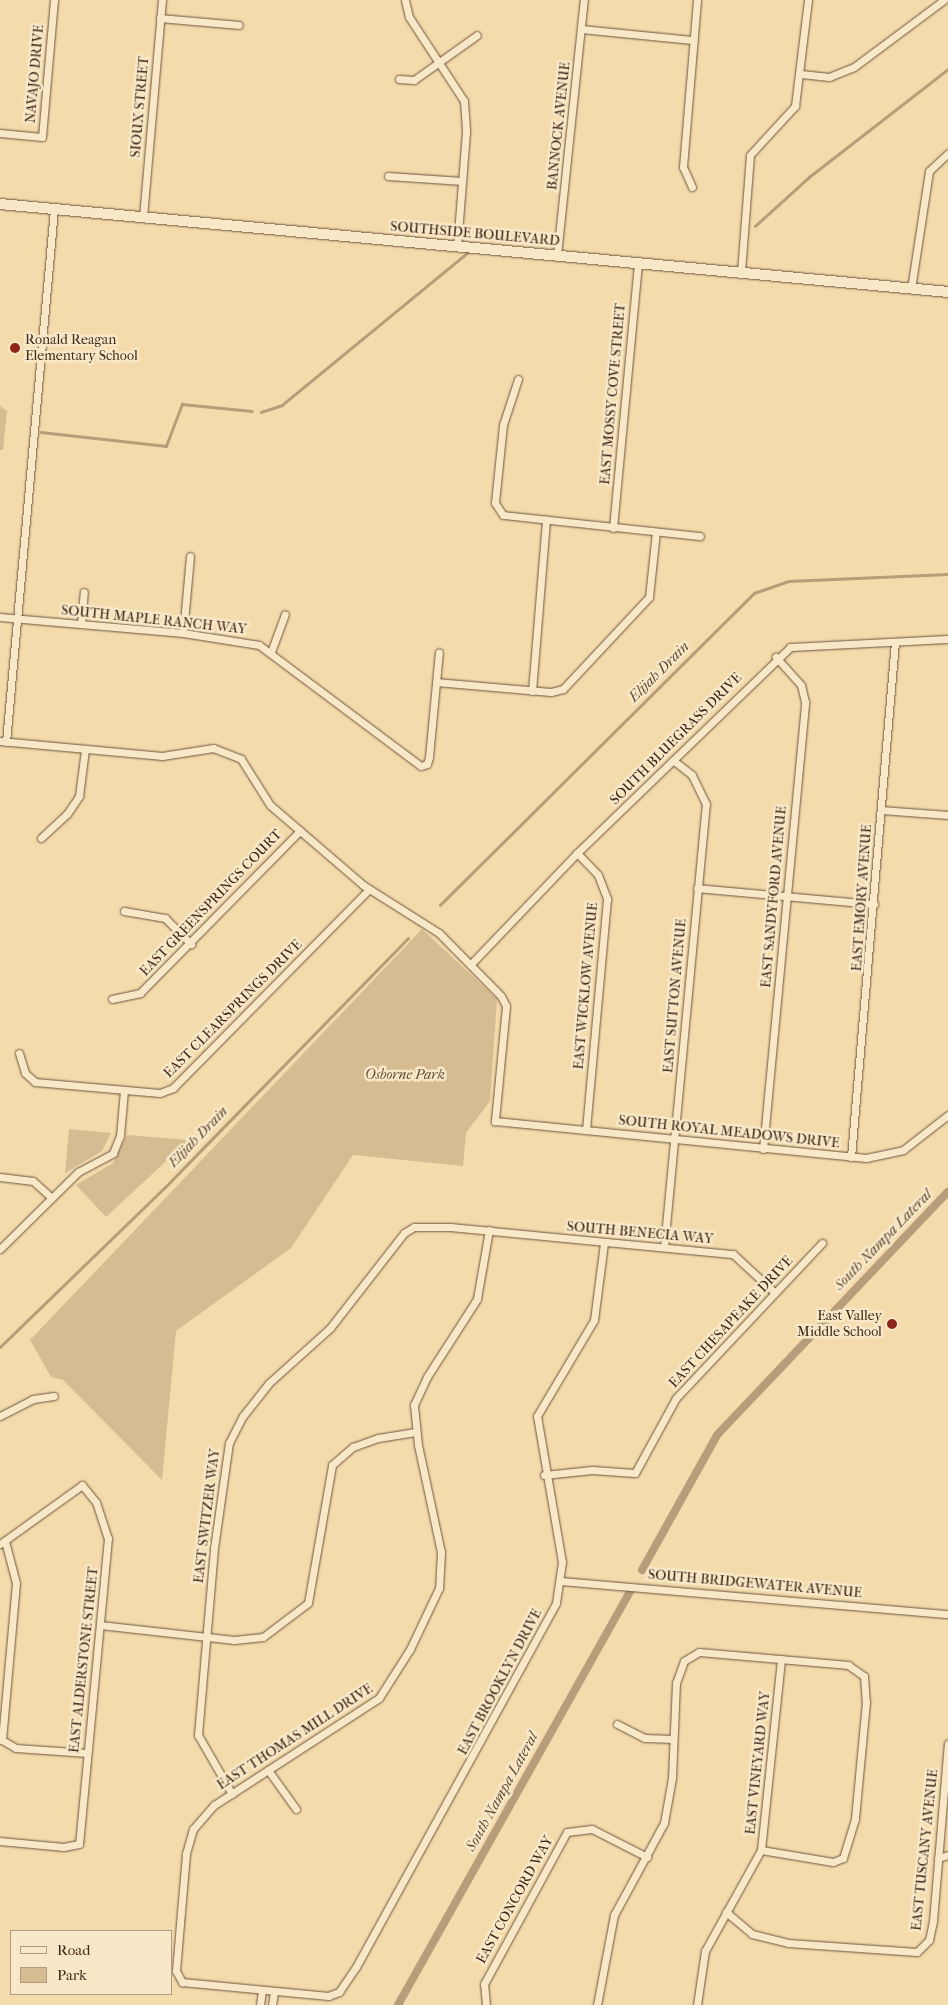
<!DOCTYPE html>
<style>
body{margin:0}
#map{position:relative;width:948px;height:2005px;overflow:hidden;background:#f4dbab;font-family:"IM FELL French Canon",serif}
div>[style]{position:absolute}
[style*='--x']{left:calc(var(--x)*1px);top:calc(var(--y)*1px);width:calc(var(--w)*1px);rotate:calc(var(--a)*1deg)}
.green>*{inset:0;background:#d6bc92}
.stream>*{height:2.5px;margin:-1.25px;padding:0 1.25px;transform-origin:1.25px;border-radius:1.25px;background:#b79d79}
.canal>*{height:8px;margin:-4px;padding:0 4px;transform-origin:4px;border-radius:4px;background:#b79d79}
.roads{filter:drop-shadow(0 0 1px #6e533e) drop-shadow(0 0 1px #6e533e)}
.street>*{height:7px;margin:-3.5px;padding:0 3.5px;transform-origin:3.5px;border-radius:3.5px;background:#f8e8c8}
.secondary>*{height:10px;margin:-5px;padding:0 5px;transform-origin:5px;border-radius:5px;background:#f8e8c8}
.dots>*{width:14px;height:14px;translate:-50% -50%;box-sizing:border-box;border:2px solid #f8e8c8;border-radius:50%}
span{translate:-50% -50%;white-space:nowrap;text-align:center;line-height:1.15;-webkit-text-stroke:5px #f8e8c8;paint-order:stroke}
.street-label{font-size:14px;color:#412619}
.poi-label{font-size:14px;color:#412619}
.left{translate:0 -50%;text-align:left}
.right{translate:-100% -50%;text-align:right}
.park-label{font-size:14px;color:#664c37;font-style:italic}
.water-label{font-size:15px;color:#644a36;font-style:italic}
.legend{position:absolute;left:10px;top:1930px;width:162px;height:65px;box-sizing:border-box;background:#f8e8c8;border:1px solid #af9a82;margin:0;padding:6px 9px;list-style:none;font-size:15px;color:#412619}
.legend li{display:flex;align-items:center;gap:10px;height:25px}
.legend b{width:25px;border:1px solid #af9a82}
</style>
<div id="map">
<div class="green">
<div style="clip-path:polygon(0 406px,7px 411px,3px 450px,0 450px)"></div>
<div style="clip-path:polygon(422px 929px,497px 999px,490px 1101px,466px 1133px,463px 1166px,353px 1155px,291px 1248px,176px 1331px,162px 1480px,63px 1380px,51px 1377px,30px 1340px)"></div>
<div style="clip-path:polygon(69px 1129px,111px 1133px,102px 1151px,65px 1173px)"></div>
<div style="clip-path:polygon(127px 1135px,189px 1140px,106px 1217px,76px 1185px,113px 1163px)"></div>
</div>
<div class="stream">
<div style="--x:755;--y:226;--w:73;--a:-42.2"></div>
<div style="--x:809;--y:177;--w:176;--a:-37.8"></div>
<div style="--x:261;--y:412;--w:22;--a:-18"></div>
<div style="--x:282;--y:405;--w:241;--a:-39.4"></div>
<div style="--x:41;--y:432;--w:126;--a:6.4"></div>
<div style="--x:166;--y:446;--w:45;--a:-69.1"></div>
<div style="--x:182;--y:404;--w:70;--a:5.7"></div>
<div style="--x:440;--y:905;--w:443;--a:-44.8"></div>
<div style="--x:754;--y:593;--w:37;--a:-19"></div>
<div style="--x:789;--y:581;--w:159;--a:-2.5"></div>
<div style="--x:0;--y:1347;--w:238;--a:-44.1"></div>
<div style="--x:171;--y:1181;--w:339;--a:-45.7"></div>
</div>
<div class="canal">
<div style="--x:642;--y:1570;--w:154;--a:-60.9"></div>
<div style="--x:717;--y:1435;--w:335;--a:-46.5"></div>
<div style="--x:398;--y:2005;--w:474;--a:-60.7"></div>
</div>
<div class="roads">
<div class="street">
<div style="--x:405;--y:0;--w:17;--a:77"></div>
<div style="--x:409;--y:17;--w:100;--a:56.8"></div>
<div style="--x:464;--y:101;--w:31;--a:86"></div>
<div style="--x:466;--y:132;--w:114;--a:94.5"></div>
<div style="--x:160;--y:18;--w:79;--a:5.1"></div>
<div style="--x:582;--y:29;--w:112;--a:5.7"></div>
<div style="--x:801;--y:74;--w:28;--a:6"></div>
<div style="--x:829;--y:77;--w:27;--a:-22"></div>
<div style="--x:854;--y:67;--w:112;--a:-36.7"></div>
<div style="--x:399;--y:79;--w:15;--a:4"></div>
<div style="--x:414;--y:80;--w:77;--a:-35.5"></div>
<div style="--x:0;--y:133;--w:42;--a:5.4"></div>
<div style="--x:42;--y:137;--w:138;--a:-85"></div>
<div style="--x:388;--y:176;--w:74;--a:3.9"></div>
<div style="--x:692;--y:187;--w:22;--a:-114"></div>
<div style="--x:683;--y:167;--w:168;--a:-85.2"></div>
<div style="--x:143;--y:217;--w:218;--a:-85"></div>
<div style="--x:557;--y:255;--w:256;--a:-84"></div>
<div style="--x:741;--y:272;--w:117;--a:-85.6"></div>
<div style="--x:750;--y:155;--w:67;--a:-47.4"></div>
<div style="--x:795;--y:106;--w:107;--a:-83"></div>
<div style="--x:911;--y:289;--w:119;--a:-81.3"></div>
<div style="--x:929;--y:171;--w:26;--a:-43"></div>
<div style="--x:518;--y:379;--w:48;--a:108.1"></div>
<div style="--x:503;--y:425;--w:78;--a:95.9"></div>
<div style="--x:495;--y:503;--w:14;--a:56"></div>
<div style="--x:503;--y:515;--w:198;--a:6.1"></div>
<div style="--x:613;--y:528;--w:266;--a:-84.6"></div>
<div style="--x:0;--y:617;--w:184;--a:5"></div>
<div style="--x:183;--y:633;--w:77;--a:9"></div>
<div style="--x:259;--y:645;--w:202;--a:36.8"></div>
<div style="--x:421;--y:766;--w:6;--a:-18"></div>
<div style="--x:427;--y:764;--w:7;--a:-74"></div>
<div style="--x:429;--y:757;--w:105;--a:-84.6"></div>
<div style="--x:81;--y:624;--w:32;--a:-85"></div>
<div style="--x:183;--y:633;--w:77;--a:-84.8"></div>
<div style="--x:271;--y:652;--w:40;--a:-69.8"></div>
<div style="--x:436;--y:682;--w:115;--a:5"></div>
<div style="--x:551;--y:692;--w:12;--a:-14"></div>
<div style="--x:563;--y:689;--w:126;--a:-46.9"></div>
<div style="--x:649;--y:597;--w:65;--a:-83.9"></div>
<div style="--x:532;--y:691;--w:172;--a:-85.3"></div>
<div style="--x:0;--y:741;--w:163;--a:5.3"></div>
<div style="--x:162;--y:756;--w:52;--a:-8.9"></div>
<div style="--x:213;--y:748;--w:30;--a:21"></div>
<div style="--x:241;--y:759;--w:54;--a:57.8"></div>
<div style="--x:270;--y:805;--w:123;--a:40.7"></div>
<div style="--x:363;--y:885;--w:90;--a:32.3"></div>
<div style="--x:439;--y:933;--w:88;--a:45.5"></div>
<div style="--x:501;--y:996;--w:11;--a:63"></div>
<div style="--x:506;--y:1006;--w:116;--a:95.5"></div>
<div style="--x:495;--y:1121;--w:373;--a:5.7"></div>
<div style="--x:866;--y:1158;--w:38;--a:-12"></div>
<div style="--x:903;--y:1150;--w:57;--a:-37.9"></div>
<div style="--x:6;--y:742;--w:535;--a:-84.85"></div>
<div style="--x:881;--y:810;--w:67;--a:4.3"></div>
<div style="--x:41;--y:838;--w:35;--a:-43"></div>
<div style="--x:67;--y:814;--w:22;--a:-56"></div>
<div style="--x:79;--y:796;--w:46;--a:-82.6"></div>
<div style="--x:577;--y:853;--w:30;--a:46"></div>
<div style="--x:598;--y:875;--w:26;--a:69"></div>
<div style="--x:607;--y:899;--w:232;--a:95.2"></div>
<div style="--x:697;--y:888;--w:178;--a:5.2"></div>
<div style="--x:124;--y:911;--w:42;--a:9.7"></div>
<div style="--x:165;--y:918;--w:37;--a:45"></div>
<div style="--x:471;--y:964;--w:153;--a:-46.3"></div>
<div style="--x:577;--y:853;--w:296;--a:-44"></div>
<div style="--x:790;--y:647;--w:158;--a:-2.9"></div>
<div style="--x:112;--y:999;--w:29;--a:-12"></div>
<div style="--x:140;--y:993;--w:228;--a:-45.4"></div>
<div style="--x:19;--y:1053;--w:21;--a:73"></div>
<div style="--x:25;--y:1073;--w:13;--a:42"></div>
<div style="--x:35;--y:1082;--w:125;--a:5"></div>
<div style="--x:160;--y:1093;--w:14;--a:-21"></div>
<div style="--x:173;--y:1088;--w:279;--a:-45.4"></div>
<div style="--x:763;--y:1149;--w:449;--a:-84.6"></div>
<div style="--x:805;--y:702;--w:17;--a:-103"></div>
<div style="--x:801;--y:685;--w:38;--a:-132"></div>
<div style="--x:851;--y:1157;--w:517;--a:-85.12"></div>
<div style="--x:0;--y:1177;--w:33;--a:7"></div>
<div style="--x:33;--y:1181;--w:25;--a:42"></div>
<div style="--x:489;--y:1230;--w:70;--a:99.9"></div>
<div style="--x:477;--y:1299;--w:93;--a:122.7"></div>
<div style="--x:427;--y:1377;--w:31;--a:115"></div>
<div style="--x:414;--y:1405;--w:40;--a:84.3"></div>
<div style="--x:418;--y:1445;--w:109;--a:77.9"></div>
<div style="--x:441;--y:1552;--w:36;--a:93"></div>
<div style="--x:439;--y:1588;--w:68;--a:115.4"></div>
<div style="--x:410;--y:1649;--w:58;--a:122.3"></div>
<div style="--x:379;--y:1698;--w:197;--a:147"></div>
<div style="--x:214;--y:1805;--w:32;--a:131"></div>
<div style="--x:193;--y:1829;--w:26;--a:106"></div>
<div style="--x:186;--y:1854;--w:117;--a:94.9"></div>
<div style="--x:176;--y:1971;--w:13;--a:61"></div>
<div style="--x:182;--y:1982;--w:147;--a:5.5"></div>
<div style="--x:328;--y:1996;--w:12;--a:-20"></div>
<div style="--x:339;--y:1992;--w:30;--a:-56"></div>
<div style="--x:356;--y:1967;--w:415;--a:-61.2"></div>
<div style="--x:556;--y:1603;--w:41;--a:-81.7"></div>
<div style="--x:562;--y:1562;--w:148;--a:-99.7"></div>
<div style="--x:537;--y:1416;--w:112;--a:-59.3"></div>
<div style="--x:594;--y:1320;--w:78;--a:-82.6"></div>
<div style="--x:664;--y:1247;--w:445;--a:-84.6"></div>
<div style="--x:706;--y:804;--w:32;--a:-116"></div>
<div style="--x:692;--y:775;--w:24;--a:-142"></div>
<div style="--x:0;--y:1249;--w:110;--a:-44.6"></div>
<div style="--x:78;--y:1172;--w:40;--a:-28"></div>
<div style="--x:113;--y:1153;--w:18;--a:-68"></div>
<div style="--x:120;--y:1136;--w:46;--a:-85"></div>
<div style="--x:0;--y:1416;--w:37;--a:-27"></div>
<div style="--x:33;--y:1399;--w:21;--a:-8"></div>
<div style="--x:544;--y:1475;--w:48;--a:-5.9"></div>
<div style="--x:592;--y:1470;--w:43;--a:4"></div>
<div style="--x:635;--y:1473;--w:85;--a:-61.3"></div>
<div style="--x:676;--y:1398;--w:213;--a:-46.7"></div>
<div style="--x:5;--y:1541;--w:43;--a:75.3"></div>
<div style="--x:16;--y:1583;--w:158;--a:95.1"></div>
<div style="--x:2;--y:1740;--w:16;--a:30"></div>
<div style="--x:16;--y:1748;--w:71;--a:4"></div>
<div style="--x:0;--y:1544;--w:101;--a:-35.7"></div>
<div style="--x:82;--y:1485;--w:22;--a:51"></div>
<div style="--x:96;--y:1502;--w:38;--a:72"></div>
<div style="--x:108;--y:1538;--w:307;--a:95.4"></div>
<div style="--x:79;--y:1844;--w:16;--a:169"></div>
<div style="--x:63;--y:1847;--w:63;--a:-174.6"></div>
<div style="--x:561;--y:1581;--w:388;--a:4.9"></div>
<div style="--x:100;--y:1625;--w:135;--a:6.4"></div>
<div style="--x:234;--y:1640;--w:29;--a:-6"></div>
<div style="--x:263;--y:1637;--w:56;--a:-37.1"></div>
<div style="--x:308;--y:1603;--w:140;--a:-80.1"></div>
<div style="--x:332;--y:1465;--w:28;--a:-41"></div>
<div style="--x:353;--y:1447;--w:27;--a:-20"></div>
<div style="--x:378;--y:1438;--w:38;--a:-9"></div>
<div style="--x:617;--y:1724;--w:31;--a:27"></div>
<div style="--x:645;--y:1738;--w:28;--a:2"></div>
<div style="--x:268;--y:1770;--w:48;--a:54.3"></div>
<div style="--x:232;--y:1794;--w:68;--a:-120"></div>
<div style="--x:198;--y:1735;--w:188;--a:-85.1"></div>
<div style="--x:214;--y:1548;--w:106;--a:-81.9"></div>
<div style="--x:229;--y:1443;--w:30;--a:-63"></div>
<div style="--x:243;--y:1416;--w:42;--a:-51.8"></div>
<div style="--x:269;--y:1383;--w:82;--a:-42"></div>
<div style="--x:330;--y:1328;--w:120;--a:-52.1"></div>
<div style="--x:404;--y:1233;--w:12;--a:-31"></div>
<div style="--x:414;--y:1227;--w:37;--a:0"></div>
<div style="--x:451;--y:1227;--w:283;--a:5.5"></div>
<div style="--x:733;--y:1254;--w:56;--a:42.8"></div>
<div style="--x:938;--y:1858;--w:10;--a:-17"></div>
<div style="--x:726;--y:1912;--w:34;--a:40"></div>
<div style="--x:752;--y:1934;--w:37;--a:14"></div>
<div style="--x:788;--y:1943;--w:129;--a:4"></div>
<div style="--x:917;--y:1952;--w:17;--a:-45"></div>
<div style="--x:929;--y:1940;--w:19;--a:-78"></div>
<div style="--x:933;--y:1921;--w:178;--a:-85.2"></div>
<div style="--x:260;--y:2005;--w:14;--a:-82"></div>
<div style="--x:272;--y:2005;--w:13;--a:-81"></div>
<div style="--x:486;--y:2005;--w:21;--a:-95"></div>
<div style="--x:484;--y:1984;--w:173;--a:-61.4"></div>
<div style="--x:567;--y:1832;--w:25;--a:-7"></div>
<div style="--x:592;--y:1829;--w:62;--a:27"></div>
<div style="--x:597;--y:2005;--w:92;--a:-79.3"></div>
<div style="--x:614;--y:1915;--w:105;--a:-61.5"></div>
<div style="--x:664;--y:1823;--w:46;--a:-79.9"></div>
<div style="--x:672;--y:1778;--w:95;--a:-87.6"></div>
<div style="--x:676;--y:1683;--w:23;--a:-70"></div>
<div style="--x:684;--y:1661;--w:17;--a:-31"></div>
<div style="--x:699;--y:1652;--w:150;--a:5"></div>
<div style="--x:848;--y:1665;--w:19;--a:35"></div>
<div style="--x:864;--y:1676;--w:26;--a:86"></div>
<div style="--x:866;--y:1702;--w:118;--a:95.4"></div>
<div style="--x:855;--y:1819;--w:41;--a:107.1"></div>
<div style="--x:843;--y:1858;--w:11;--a:158"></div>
<div style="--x:833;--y:1862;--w:73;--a:-170.5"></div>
<div style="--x:697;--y:2005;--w:55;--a:-81.6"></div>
<div style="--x:705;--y:1951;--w:115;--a:-61"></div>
<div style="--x:761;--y:1850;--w:192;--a:-84"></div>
</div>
<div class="secondary">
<div style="--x:0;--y:204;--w:952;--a:5.3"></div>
</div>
</div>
<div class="dots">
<div style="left:15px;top:348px;background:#8f2418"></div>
<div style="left:892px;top:1324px;background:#8f2418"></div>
</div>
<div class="street-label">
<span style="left:35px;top:74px;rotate:-85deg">NAVAJO DRIVE</span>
<span style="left:140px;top:107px;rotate:-85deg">SIOUX STREET</span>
<span style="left:559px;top:126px;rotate:-84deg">BANNOCK AVENUE</span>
<span style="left:475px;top:234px;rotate:5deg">SOUTHSIDE BOULEVARD</span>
<span style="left:613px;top:394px;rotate:-85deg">EAST MOSSY COVE STREET</span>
<span style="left:154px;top:620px;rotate:6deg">SOUTH MAPLE RANCH WAY</span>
<span style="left:676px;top:739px;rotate:-45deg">SOUTH BLUEGRASS DRIVE</span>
<span style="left:774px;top:897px;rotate:-85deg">EAST SANDYFORD AVENUE</span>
<span style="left:862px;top:898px;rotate:-86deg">EAST EMORY AVENUE</span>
<span style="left:211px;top:903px;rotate:-46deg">EAST GREENSPRINGS COURT</span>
<span style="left:586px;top:986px;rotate:-85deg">EAST WICKLOW AVENUE</span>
<span style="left:675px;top:996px;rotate:-85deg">EAST SUTTON AVENUE</span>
<span style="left:233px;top:1009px;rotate:-45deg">EAST CLEARSPRINGS DRIVE</span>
<span style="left:729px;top:1132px;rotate:6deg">SOUTH ROYAL MEADOWS DRIVE</span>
<span style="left:640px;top:1233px;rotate:5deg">SOUTH BENECIA WAY</span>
<span style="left:731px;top:1322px;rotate:-47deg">EAST CHESAPEAKE DRIVE</span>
<span style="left:207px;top:1516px;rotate:-83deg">EAST SWITZER WAY</span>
<span style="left:755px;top:1584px;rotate:5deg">SOUTH BRIDGEWATER AVENUE</span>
<span style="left:84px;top:1660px;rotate:-84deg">EAST ALDERSTONE STREET</span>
<span style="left:500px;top:1682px;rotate:-62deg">EAST BROOKLYN DRIVE</span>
<span style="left:295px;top:1737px;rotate:-33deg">EAST THOMAS MILL DRIVE</span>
<span style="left:758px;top:1763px;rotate:-84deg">EAST VINEYARD WAY</span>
<span style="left:925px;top:1850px;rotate:-84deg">EAST TUSCANY AVENUE</span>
<span style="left:515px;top:1900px;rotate:-61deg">EAST CONCORD WAY</span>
</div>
<div class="poi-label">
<span class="left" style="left:25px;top:348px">Ronald Reagan<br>Elementary School</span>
<span class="right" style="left:882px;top:1324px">East Valley<br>Middle School</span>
</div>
<div class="park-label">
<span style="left:405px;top:1075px">Osborne Park</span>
</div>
<div class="water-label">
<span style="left:659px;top:672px;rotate:-45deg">Elijah Drain</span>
<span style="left:198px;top:1137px;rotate:-46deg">Elijah Drain</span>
<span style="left:883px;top:1240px;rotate:-46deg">South Nampa Lateral</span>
<span style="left:502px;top:1792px;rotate:-61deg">South Nampa Lateral</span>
</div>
<ul class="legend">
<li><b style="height:6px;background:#f8e8c8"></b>Road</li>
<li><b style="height:14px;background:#d6bc92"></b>Park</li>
</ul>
</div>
